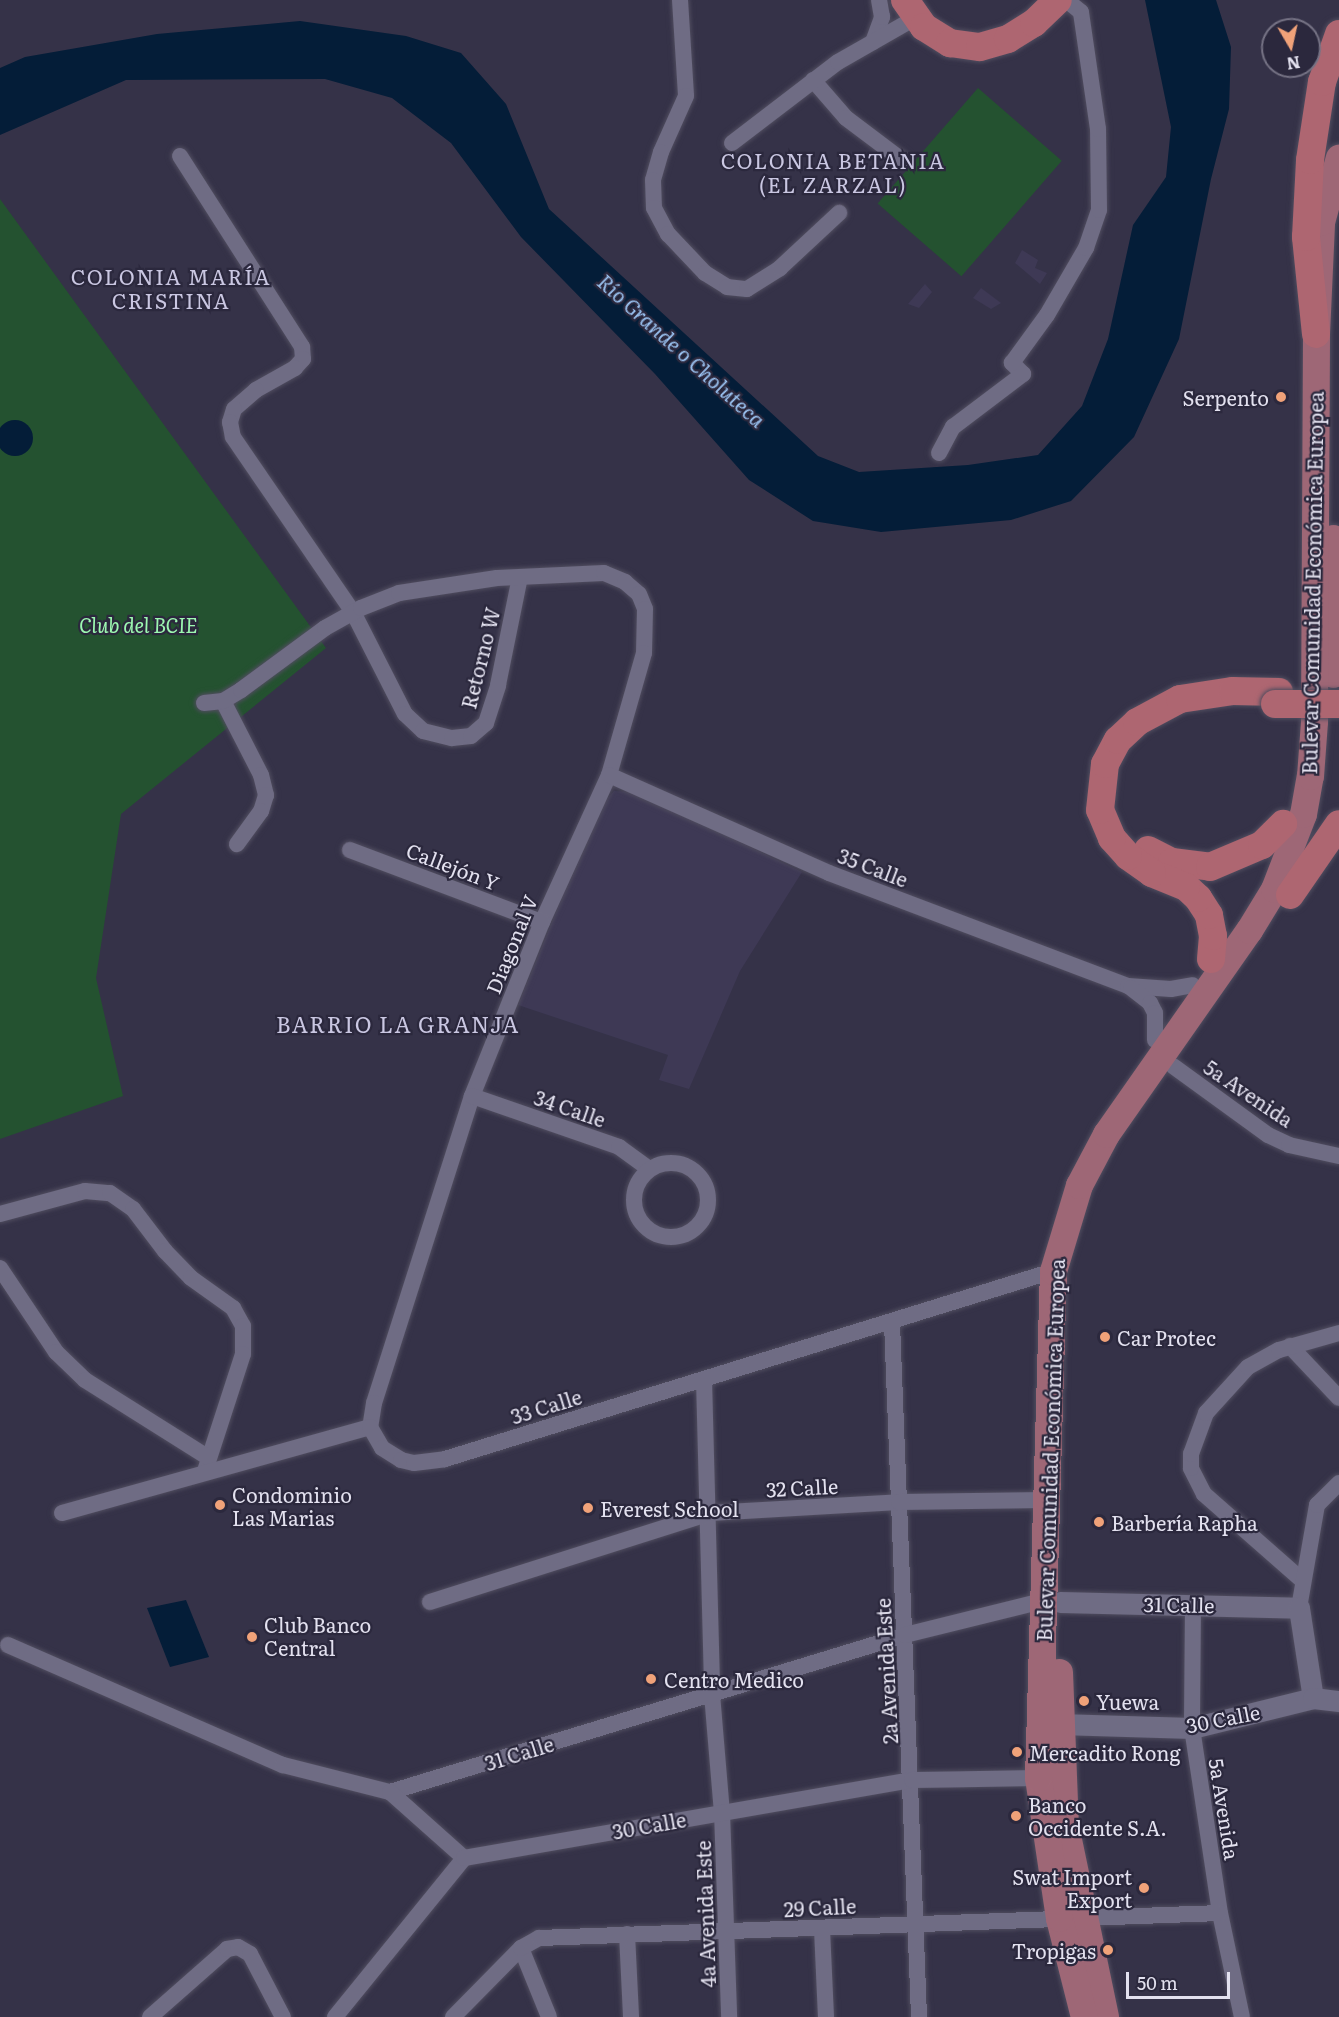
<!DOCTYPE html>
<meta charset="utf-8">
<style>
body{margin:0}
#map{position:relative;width:1339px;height:2017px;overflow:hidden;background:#353248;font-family:Literata,serif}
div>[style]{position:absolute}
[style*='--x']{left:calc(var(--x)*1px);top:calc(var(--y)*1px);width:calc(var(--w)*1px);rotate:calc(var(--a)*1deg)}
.built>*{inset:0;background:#3e3955}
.green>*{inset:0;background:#245230;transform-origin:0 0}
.water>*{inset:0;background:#041d38}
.round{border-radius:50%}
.roads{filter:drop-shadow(0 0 2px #504d5f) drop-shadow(0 0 2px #504d5f)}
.minor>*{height:16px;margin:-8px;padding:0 8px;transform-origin:8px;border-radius:8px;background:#6f6c84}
.minor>.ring{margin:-8px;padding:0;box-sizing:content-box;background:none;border:16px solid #6f6c84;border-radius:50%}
.tertiary>*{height:21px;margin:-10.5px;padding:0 10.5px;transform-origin:10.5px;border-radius:10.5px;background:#6f6c84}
.primary>*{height:27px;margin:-13.5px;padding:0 13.5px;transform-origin:13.5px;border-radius:13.5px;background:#9e6776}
.trunk>*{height:28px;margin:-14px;padding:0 14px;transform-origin:14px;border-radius:14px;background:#ae6671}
.bridges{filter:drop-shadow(0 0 2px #504d5f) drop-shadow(0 0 2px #504d5f)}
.trunk-bridge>*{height:28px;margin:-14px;padding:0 14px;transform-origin:14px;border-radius:14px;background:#ae6671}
.dots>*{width:16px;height:16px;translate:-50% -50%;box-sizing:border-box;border:3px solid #2b283d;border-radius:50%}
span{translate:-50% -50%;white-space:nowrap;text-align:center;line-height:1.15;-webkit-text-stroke:4.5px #2b283d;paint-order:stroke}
.poi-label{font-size:20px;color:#e3e1ef}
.right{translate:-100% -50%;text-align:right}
.left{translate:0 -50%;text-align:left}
.street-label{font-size:20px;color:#e3e1ef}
.park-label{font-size:20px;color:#9df8b1;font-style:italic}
.neighbourhood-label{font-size:21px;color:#cac7e2;letter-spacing:1.5px}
.water-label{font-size:21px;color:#9bc3f2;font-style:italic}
.quarter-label{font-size:22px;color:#cac7e2;letter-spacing:1.5px}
.north{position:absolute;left:1261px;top:18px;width:60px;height:60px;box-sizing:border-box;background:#2b283d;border:2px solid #757284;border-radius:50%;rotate:171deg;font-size:16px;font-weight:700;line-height:24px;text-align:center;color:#e3e1ef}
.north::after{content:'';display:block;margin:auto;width:21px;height:27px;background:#f0a279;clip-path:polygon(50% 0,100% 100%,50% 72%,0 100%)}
.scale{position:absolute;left:1126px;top:1972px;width:104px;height:27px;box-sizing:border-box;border:3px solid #e3e1ef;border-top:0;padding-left:8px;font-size:18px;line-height:21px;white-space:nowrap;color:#e3e1ef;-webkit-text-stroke:4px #2b283d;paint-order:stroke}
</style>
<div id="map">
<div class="built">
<div style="clip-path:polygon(1022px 250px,1038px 260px,1035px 268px,1047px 273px,1040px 284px,1015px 263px)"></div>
<div style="clip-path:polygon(925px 284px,932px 292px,919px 308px,908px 304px)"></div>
<div style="clip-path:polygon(981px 288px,1001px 303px,991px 309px,973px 298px)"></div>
<div style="clip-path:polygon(614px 791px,636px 792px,802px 872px,740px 971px,689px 1089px,659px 1080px,668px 1055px,518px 1005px,574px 868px,605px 801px)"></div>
</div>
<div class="green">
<div style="left:978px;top:88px;width:111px;height:153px;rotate:41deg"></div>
<div style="clip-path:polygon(0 199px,326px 648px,121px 814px,96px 978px,123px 1096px,0 1139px)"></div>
</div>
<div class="water">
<div style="clip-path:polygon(1145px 0,1216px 0,1231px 47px,1229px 109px,1211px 179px,1179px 339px,1134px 437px,1071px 501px,1011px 520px,881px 532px,813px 521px,749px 480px,655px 374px,521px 237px,451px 143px,392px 98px,325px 79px,126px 80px,0 135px,0 68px,25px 57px,157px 34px,300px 21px,406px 36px,461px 53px,506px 104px,549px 209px,818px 456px,859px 472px,968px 465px,1038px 455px,1082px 406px,1108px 339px,1133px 225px,1166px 177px,1171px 127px)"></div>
<div class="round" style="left:-3px;top:420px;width:36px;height:36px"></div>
<div style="clip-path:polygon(186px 1600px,209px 1657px,170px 1667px,147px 1608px)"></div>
</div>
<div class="roads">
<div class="minor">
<div style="--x:680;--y:0;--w:96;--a:86.4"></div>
<div style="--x:686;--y:96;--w:61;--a:114.1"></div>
<div style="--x:661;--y:152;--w:29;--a:106"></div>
<div style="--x:653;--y:180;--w:28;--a:88"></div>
<div style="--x:654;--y:208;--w:30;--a:62"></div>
<div style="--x:668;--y:234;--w:54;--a:46.5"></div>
<div style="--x:705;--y:273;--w:26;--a:32"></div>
<div style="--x:727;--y:287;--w:20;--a:6"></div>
<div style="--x:747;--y:289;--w:39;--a:-32"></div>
<div style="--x:780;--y:268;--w:81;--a:-43"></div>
<div style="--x:873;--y:42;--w:27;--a:-70"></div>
<div style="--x:882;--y:17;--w:17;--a:-100"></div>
<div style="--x:813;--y:80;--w:50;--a:49"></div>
<div style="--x:846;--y:118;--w:70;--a:36.9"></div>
<div style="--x:732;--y:143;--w:133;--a:-37.4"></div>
<div style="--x:838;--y:62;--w:89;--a:-29.7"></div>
<div style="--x:180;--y:156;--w:227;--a:57.4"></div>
<div style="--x:302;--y:347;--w:12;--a:85"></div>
<div style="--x:303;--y:359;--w:12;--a:132"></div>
<div style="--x:295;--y:368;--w:45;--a:150.6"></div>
<div style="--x:256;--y:390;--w:29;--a:139"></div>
<div style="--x:234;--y:409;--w:14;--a:107"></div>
<div style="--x:230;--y:422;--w:15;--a:79"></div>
<div style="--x:233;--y:437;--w:212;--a:55.6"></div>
<div style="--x:353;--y:612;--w:114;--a:63"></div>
<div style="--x:405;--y:714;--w:25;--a:43"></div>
<div style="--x:423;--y:731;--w:30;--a:14"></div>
<div style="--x:452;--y:738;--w:19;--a:-6"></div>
<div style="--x:471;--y:736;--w:20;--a:-41"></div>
<div style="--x:486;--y:723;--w:40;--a:-72"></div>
<div style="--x:498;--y:685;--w:110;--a:-78.5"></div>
<div style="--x:939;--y:453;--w:30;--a:-62"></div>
<div style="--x:953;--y:427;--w:88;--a:-37.1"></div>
<div style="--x:1023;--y:374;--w:16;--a:-135"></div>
<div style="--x:1012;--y:363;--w:59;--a:-53.9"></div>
<div style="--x:1047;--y:315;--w:78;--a:-59.8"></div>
<div style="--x:1086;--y:248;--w:40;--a:-71.1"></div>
<div style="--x:1099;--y:210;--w:81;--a:-90.7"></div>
<div style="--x:1098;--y:129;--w:118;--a:-98.3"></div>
<div style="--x:1081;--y:12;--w:19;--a:-141"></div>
<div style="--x:223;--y:701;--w:83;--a:62.8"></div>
<div style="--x:261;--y:775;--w:21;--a:76"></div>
<div style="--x:266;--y:795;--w:17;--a:107"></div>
<div style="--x:261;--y:811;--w:41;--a:126"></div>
<div style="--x:204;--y:703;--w:19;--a:-6"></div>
<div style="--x:223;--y:701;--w:21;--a:-31"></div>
<div style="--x:241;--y:690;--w:104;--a:-36.4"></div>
<div style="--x:325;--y:628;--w:41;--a:-29.1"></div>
<div style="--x:361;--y:608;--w:41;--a:-21.5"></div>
<div style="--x:399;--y:593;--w:99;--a:-8.7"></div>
<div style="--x:497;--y:578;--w:107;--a:-2.7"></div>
<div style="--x:604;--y:573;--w:23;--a:23"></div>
<div style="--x:625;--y:582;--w:18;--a:41"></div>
<div style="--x:639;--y:594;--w:16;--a:68"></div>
<div style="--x:645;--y:609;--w:44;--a:91.3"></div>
<div style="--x:644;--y:653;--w:127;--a:106"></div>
<div style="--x:609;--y:775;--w:162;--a:114.5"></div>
<div style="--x:542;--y:922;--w:188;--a:111.9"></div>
<div style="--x:472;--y:1096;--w:322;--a:107.7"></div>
<div style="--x:374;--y:1403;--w:24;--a:99"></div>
<div style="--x:609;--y:775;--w:241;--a:24"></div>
<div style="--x:829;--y:873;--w:320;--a:20.7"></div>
<div style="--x:1128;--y:986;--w:43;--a:4"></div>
<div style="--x:1171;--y:989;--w:22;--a:-10"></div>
<div style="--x:350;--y:850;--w:205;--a:20.6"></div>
<div style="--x:1131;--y:988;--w:24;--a:38"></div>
<div style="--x:1150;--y:1003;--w:11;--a:63"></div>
<div style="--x:1155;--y:1013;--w:27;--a:90"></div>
<div style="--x:1173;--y:1066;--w:117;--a:36"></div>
<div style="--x:1268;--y:1135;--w:23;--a:25"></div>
<div style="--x:1289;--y:1145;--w:51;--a:12.4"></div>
<div style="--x:472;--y:1096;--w:156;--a:19.1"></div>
<div style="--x:619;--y:1147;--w:37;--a:36"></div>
<div class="ring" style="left:634px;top:1163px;width:58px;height:58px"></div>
<div style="--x:0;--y:1214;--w:88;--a:-15.1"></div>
<div style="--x:85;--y:1191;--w:25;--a:5"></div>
<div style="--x:110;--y:1193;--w:28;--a:35"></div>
<div style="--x:133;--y:1209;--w:53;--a:52.7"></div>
<div style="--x:165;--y:1251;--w:37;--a:46"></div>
<div style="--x:191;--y:1278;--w:52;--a:35.5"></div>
<div style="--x:233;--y:1308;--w:21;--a:61"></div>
<div style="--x:243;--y:1326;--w:28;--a:90"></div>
<div style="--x:243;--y:1354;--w:123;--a:108"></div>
<div style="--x:0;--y:1268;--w:101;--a:56.3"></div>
<div style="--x:56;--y:1352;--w:40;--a:44"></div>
<div style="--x:85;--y:1380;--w:146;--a:32.2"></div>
<div style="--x:892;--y:1323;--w:695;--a:87.77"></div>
<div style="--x:1290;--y:1346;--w:71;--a:46.7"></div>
<div style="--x:704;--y:1379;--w:315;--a:88.5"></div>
<div style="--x:712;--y:1694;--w:118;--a:85.2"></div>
<div style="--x:722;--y:1812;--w:205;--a:88"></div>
<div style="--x:62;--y:1513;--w:320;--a:-15.6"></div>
<div style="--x:370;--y:1427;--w:24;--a:60"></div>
<div style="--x:382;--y:1448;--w:22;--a:32"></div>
<div style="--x:401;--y:1460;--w:13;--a:13"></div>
<div style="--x:414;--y:1463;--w:31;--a:-7"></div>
<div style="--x:445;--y:1459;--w:636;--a:-17.18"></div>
<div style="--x:1303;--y:1581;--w:132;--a:-138.7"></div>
<div style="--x:1204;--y:1494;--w:29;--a:-117"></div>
<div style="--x:1191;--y:1468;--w:14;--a:-90"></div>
<div style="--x:1191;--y:1454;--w:44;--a:-69.9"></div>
<div style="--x:1206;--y:1413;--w:62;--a:-47.6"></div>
<div style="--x:1248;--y:1367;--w:35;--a:-29"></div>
<div style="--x:1279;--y:1350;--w:62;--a:-15.8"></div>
<div style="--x:430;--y:1602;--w:294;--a:-17.6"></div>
<div style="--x:710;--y:1513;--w:189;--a:-3.3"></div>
<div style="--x:899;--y:1502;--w:147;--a:-0.8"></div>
<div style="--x:1193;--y:1605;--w:123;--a:90.5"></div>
<div style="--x:1192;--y:1728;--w:187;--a:81.4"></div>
<div style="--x:1220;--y:1913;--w:106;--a:78.1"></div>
<div style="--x:1299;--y:1608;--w:105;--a:-80.1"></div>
<div style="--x:1317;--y:1505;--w:31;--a:-45"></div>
<div style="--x:8;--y:1645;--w:300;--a:23.6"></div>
<div style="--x:283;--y:1765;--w:110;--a:14.2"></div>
<div style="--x:390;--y:1792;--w:538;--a:-16.95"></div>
<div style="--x:905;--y:1635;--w:141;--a:-13.9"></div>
<div style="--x:390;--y:1792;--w:99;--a:41.7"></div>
<div style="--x:822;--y:1929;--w:88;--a:87.4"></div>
<div style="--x:627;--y:1934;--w:83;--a:87.2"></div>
<div style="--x:521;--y:1948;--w:74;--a:67.9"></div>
<div style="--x:150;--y:2017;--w:103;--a:-41.4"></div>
<div style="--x:227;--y:1949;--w:11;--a:-10"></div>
<div style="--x:238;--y:1947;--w:14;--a:30"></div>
<div style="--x:250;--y:1954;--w:71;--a:62.4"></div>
<div style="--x:335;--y:2017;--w:205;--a:-50.9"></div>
<div style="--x:464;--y:1858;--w:455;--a:-9.9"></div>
<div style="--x:912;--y:1780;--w:126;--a:-0.9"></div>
<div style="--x:453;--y:2017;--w:97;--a:-45.4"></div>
<div style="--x:521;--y:1948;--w:21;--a:-29"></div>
<div style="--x:539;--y:1938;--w:681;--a:-2.1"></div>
</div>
<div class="tertiary">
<div style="--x:1060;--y:1602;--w:239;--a:1.4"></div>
<div style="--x:1299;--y:1608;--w:91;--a:81.2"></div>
<div style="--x:1059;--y:1724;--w:133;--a:1.7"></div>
<div style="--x:1192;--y:1728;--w:125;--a:-13.9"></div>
<div style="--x:1313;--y:1698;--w:26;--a:7"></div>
</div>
<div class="primary">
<div style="--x:1333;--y:538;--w:136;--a:90"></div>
<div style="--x:1059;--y:1672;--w:153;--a:87.8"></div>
<div style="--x:1065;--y:1825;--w:196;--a:78.2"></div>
<div style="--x:1084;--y:2017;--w:102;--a:-104.2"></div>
<div style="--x:1059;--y:1918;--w:142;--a:-98.5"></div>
<div style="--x:1038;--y:1778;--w:507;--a:-88.31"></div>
<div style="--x:1053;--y:1271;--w:90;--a:-73.2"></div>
<div style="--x:1079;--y:1185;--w:58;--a:-62.1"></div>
<div style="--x:1106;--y:1134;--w:249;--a:-55"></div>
<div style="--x:1249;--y:930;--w:48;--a:-58.6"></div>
<div style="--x:1274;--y:889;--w:80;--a:-68.9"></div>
<div style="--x:1303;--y:814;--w:39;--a:-80"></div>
<div style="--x:1310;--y:776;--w:55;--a:-85.8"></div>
<div style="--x:1314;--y:721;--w:387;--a:-89.7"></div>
<div style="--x:1316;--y:334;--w:112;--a:-87.4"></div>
<div style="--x:1321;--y:222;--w:67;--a:-74.5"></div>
</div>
<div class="trunk">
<div style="--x:905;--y:0;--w:33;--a:55"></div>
<div style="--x:924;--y:27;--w:31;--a:32"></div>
<div style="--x:950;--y:43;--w:30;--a:8"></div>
<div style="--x:980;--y:47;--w:29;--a:-16"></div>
<div style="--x:1008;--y:39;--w:31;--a:-32"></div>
<div style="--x:1034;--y:23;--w:33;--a:-44"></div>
<div style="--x:1316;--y:334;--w:98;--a:-95.9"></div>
<div style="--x:1306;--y:237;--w:77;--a:-87"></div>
<div style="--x:1310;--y:160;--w:79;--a:-81.3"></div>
<div style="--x:1322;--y:82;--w:51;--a:-70.5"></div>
<div style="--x:1148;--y:850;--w:27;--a:27"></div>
<div style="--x:1172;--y:862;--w:38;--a:7"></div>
<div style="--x:1210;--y:867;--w:56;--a:-22.9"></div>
<div style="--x:1262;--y:845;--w:30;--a:-45"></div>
<div style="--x:1290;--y:895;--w:86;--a:-55.4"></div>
<div style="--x:1211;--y:959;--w:23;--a:-85"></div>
<div style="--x:1213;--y:936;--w:21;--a:-101"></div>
<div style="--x:1209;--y:915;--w:20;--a:-123"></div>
<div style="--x:1198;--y:898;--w:16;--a:-137"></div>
<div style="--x:1186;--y:887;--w:37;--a:-158"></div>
<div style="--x:1152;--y:873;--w:29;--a:-145"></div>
<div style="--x:1128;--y:856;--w:24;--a:-132"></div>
<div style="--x:1112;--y:838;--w:30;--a:-113"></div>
<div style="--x:1100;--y:810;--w:46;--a:-83.8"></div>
<div style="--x:1105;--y:764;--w:27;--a:-62"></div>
<div style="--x:1118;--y:740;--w:26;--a:-43"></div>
<div style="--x:1137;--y:722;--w:49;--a:-28.1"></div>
<div style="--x:1180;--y:699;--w:54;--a:-8.6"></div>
<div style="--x:1233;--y:691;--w:46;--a:1.2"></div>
</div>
</div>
<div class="bridges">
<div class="trunk-bridge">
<div style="--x:1275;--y:704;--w:64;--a:0"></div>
</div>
</div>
<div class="dots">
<div style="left:1281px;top:397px;background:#f0a279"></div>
<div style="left:1105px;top:1337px;background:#f0a279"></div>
<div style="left:220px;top:1505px;background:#f0a279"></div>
<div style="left:588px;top:1508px;background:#f0a279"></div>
<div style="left:1099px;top:1522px;background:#f0a279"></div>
<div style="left:252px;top:1637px;background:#f0a279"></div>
<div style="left:651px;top:1679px;background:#f0a279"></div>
<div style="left:1084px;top:1701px;background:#f0a279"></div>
<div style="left:1017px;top:1752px;background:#f0a279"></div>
<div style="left:1016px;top:1816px;background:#f0a279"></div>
<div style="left:1144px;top:1888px;background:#f0a279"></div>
<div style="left:1108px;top:1950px;background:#f0a279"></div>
</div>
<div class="poi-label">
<span class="right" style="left:1269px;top:397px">Serpento</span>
<span class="left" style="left:1117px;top:1337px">Car Protec</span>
<span class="left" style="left:232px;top:1506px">Condominio<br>Las Marias</span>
<span class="left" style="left:600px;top:1508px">Everest School</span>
<span class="left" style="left:1111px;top:1522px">Barbería Rapha</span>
<span class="left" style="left:264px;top:1636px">Club Banco<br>Central</span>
<span class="left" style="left:664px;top:1679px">Centro Medico</span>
<span class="left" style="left:1096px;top:1701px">Yuewa</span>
<span class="left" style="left:1029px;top:1752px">Mercadito Rong</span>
<span class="left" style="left:1028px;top:1816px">Banco<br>Occidente S.A.</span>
<span class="right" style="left:1132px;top:1888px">Swat Import<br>Export</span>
<span class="right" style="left:1096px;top:1950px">Tropigas</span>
</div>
<div class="street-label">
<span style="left:1312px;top:583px;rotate:-89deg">Bulevar Comunidad Económica Europea</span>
<span style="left:480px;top:658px;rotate:-76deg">Retorno W</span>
<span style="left:453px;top:866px;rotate:21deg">Callejón Y</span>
<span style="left:873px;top:867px;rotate:21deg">35 Calle</span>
<span style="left:511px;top:944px;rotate:-68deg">Diagonal V</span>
<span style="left:1249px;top:1093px;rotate:34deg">5a Avenida</span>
<span style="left:570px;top:1108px;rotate:19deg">34 Calle</span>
<span style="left:546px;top:1406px;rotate:-17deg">33 Calle</span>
<span style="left:1050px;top:1450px;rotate:-88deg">Bulevar Comunidad Económica Europea</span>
<span style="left:802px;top:1487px;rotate:-3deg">32 Calle</span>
<span style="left:1179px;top:1604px;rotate:1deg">31 Calle</span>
<span style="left:886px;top:1671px;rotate:-93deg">2a Avenida Este</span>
<span style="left:1223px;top:1718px;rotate:-11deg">30 Calle</span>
<span style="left:519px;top:1753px;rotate:-17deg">31 Calle</span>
<span style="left:1225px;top:1809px;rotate:81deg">5a Avenida</span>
<span style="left:649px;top:1825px;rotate:-10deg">30 Calle</span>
<span style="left:820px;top:1907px;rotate:-3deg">29 Calle</span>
<span style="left:705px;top:1914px;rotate:-92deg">4a Avenida Este</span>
</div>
<div class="park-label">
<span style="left:138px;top:624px">Club del BCIE</span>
</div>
<div class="neighbourhood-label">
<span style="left:833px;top:172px">COLONIA BETANIA<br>(EL ZARZAL)</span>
<span style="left:171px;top:288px">COLONIA MARÍA<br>CRISTINA</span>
</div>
<div class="water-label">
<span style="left:682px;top:350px;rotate:42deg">Río Grande o Choluteca</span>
</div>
<div class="quarter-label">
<span style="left:398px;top:1024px">BARRIO LA GRANJA</span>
</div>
<div class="north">N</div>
<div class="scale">50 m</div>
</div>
